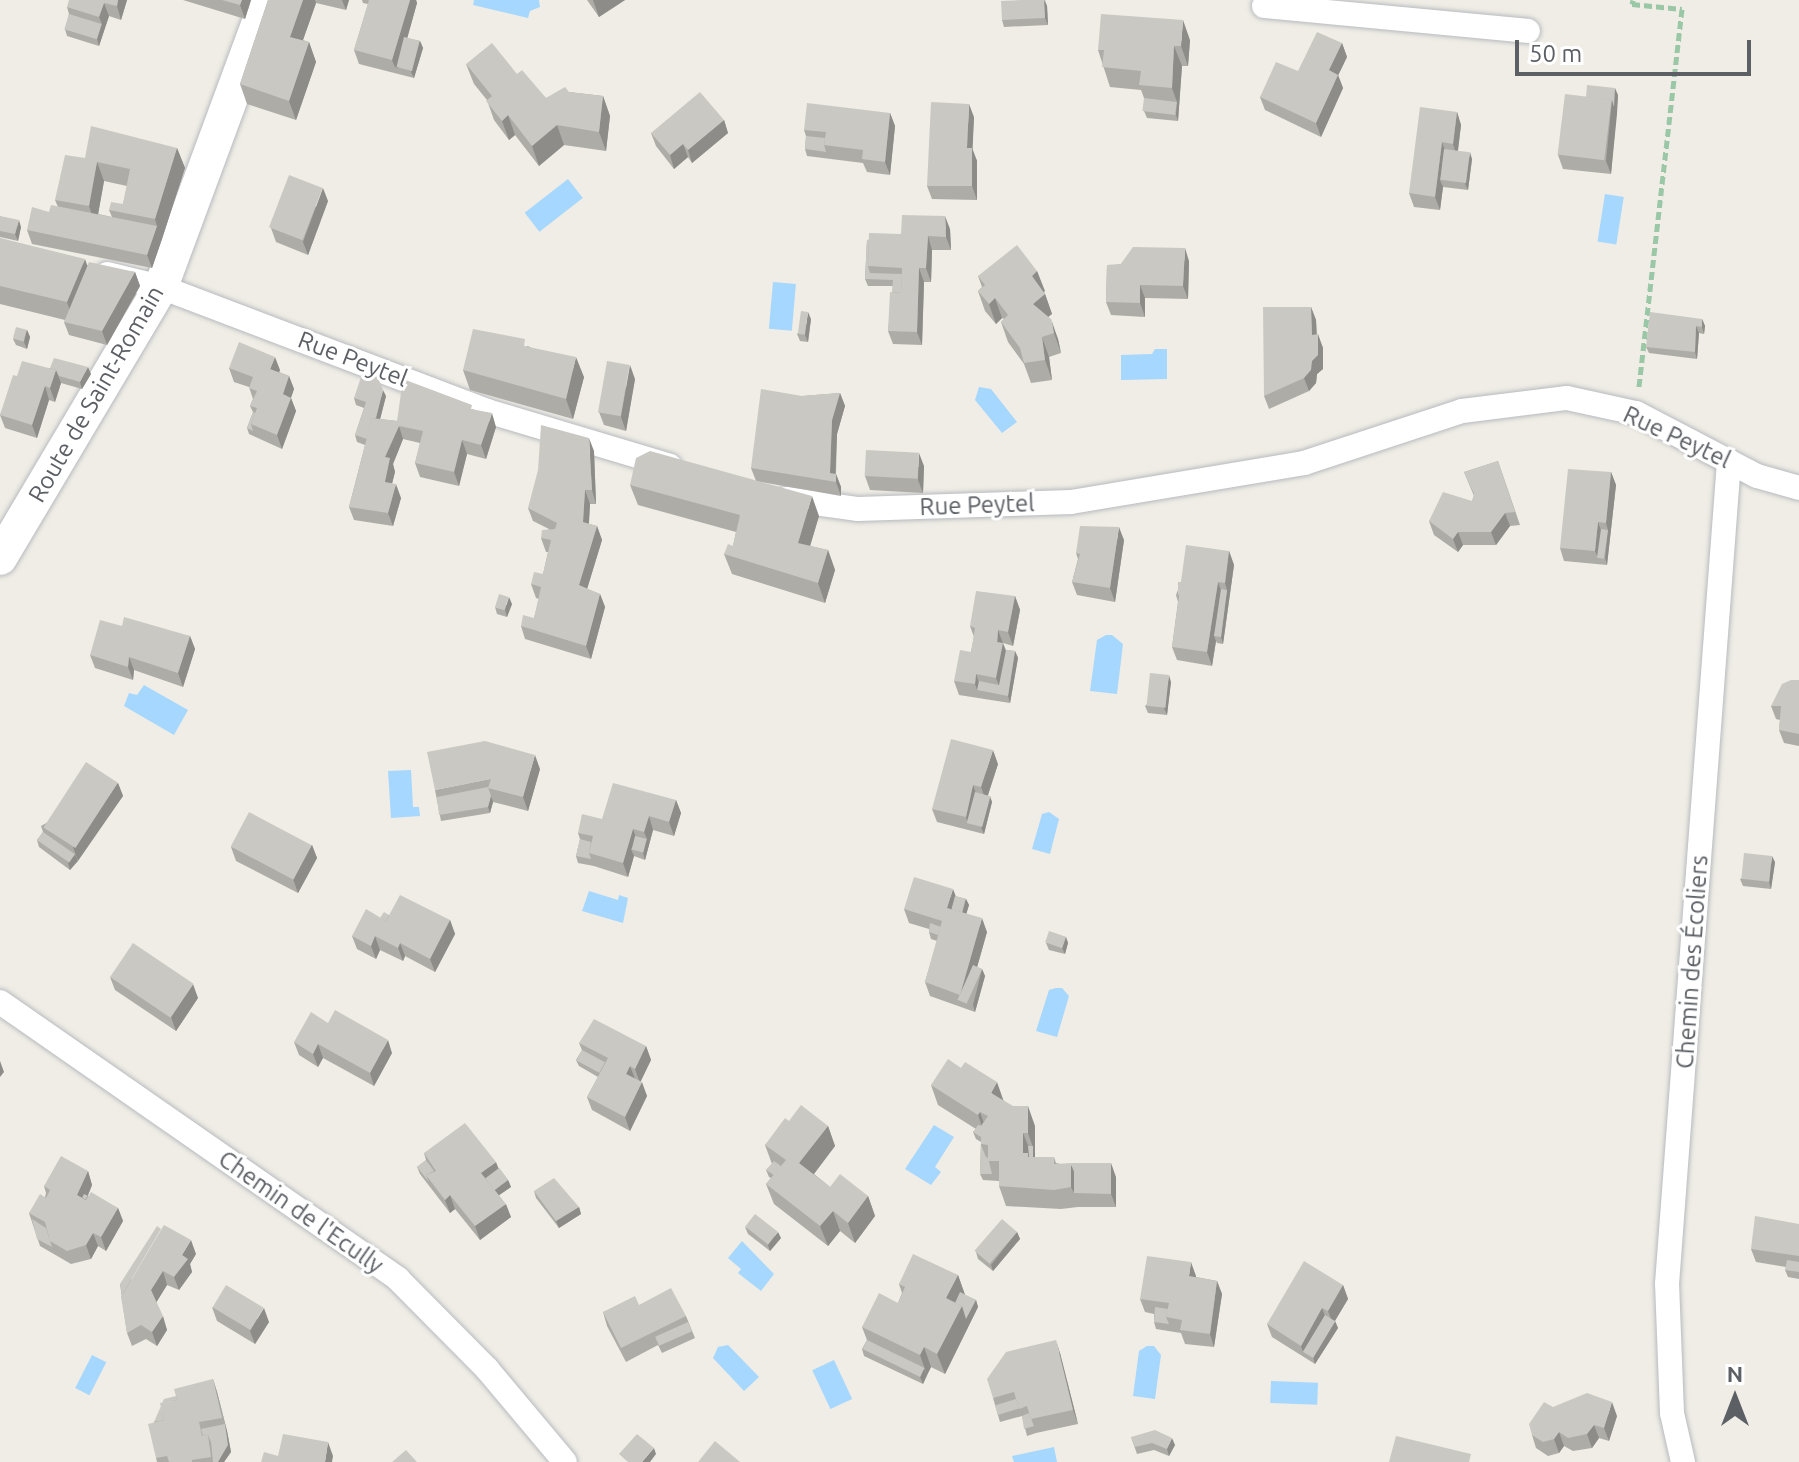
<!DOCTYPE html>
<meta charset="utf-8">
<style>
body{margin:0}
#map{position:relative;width:1799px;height:1462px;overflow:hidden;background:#efede5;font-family:Ubuntu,sans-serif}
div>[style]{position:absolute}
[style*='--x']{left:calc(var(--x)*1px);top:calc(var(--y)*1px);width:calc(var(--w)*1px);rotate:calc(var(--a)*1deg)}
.water>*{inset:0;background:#a5d7ff;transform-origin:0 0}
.path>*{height:5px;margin-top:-2.5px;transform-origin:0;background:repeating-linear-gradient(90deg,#9ac8a7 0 8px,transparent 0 12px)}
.roads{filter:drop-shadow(0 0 2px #b7babf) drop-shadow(0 0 2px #b7babf)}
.street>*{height:24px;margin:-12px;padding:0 12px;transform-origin:12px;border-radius:12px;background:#fff}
.secondary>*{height:34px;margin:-17px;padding:0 17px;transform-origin:17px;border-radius:17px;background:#fff}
.wall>*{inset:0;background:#aeaca7}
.shaded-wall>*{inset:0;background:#8d8c88}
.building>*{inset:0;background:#cac8c2;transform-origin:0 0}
span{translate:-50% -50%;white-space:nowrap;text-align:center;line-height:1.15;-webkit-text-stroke:6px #fff;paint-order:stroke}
.street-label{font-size:24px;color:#5c6065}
.north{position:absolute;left:1695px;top:1358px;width:80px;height:80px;-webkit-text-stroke:6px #fff;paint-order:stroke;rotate:0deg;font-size:22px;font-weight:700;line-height:32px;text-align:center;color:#5c6065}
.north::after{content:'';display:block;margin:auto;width:28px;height:36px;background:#5c6065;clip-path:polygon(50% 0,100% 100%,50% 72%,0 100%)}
.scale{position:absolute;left:1515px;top:40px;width:236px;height:36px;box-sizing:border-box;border:4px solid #5c6065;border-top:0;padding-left:10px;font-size:24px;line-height:28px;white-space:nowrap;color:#5c6065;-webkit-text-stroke:6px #fff;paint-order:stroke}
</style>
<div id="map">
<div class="water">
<div style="clip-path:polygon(474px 0,539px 0,540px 7px,530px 11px,528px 18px,473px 5px)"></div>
<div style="left:568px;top:179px;width:24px;height:55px;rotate:52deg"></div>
<div style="left:1605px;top:194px;width:19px;height:48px;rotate:9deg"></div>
<div style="left:773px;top:282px;width:23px;height:47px;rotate:5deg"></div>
<div style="clip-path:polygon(1155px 349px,1167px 349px,1167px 379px,1121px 380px,1121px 355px,1152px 354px)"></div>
<div style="clip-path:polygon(979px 387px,991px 389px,1017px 422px,1002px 433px,975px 400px)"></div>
<div style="clip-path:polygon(1106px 635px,1112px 635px,1123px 644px,1117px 694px,1090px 691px,1097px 640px)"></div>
<div style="clip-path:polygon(144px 685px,188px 710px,174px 735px,124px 706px,129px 693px,137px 695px)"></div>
<div style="clip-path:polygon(411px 770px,413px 807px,419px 807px,420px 816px,391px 818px,388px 771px)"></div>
<div style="clip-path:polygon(1049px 812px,1059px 819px,1050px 854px,1032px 849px,1042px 814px)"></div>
<div style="clip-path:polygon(589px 891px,618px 900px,619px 895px,628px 898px,623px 923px,582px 911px)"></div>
<div style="clip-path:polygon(1056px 988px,1062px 988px,1069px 996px,1057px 1037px,1036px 1031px,1049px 990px)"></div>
<div style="clip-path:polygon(934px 1125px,954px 1137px,935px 1167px,941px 1172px,931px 1185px,905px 1169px)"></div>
<div style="clip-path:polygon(742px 1241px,774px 1274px,761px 1291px,738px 1273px,741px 1269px,728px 1258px)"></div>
<div style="clip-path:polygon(728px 1345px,759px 1377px,744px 1391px,713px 1358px,718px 1347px)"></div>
<div style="clip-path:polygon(1147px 1346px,1154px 1346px,1161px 1355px,1155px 1399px,1133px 1396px,1139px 1351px)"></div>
<div style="left:92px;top:1355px;width:16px;height:37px;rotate:27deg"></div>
<div style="left:834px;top:1360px;width:43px;height:24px;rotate:65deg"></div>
<div style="left:1271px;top:1381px;width:47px;height:22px;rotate:2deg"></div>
<div style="clip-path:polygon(1054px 1447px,1057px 1462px,1014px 1462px,1012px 1456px)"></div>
</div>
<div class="path">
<div style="--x:1633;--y:0;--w:4;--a:104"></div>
<div style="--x:1632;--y:4;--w:50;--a:5.7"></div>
<div style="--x:1682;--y:9;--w:381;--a:96.5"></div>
</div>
<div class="roads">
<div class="street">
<div style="--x:1264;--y:6;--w:265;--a:5.4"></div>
<div style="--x:107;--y:274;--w:56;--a:13.5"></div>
<div style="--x:161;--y:287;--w:349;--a:20.8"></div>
<div style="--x:487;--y:411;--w:191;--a:16.7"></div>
<div style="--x:786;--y:499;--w:73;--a:7.9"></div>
<div style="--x:858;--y:509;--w:213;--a:-1.9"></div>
<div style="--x:1071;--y:502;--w:236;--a:-9.5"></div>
<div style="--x:1304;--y:463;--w:166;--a:-18.2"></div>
<div style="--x:1462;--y:411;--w:106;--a:-7.1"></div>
<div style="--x:1567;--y:398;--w:71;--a:12.3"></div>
<div style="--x:1636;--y:413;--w:136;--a:27.5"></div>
<div style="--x:1757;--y:476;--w:44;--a:15.9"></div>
<div style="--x:0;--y:1002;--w:485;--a:34.8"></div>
<div style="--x:398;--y:1279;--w:127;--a:45.3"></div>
<div style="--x:487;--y:1369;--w:121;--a:50"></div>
<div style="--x:1683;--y:1462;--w:50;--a:-102.7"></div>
<div style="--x:1672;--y:1413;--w:129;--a:-92.2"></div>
<div style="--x:1667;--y:1284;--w:825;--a:-85.69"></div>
</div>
<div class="secondary">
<div style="--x:0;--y:558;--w:315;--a:-59.3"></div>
<div style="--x:161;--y:287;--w:306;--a:-69.7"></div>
</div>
</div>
<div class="wall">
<div style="clip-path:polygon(127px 0,121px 20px,109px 16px,99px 46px,67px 36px,65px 29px,69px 14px,67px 7px)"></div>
<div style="clip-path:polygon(183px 0,251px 0,245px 19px)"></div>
<div style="clip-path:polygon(268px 0,349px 0,346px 10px,316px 3px,303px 40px,309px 42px,316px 62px,296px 120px,247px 104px,240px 84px)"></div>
<div style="clip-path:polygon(362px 0,416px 0,417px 3px,407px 38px,420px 41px,423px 48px,414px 78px,359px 64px,354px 50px,368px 4px,363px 3px)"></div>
<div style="clip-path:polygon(587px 0,625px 0,599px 17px)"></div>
<div style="clip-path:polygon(1045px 0,1047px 6px,1048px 25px,1004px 27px,1002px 20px)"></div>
<div style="clip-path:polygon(1190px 40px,1188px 66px,1182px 66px,1178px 121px,1147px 118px,1144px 111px,1144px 98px,1141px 90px,1110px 87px,1098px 50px)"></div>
<div style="clip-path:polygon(1342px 43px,1347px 57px,1338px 75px,1343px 88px,1321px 137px,1265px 110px,1260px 97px,1298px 71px)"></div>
<div style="clip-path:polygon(466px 64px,517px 74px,546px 98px,569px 92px,603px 96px,610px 116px,606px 151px,564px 145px,539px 166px,515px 135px,509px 140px,494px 120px,487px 100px,474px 84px)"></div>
<div style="clip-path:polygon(1618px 95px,1611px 174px,1563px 169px,1558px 155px,1586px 97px)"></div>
<div style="clip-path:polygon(1457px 112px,1461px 125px,1458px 151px,1472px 159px,1468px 190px,1443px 187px,1440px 210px,1414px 207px,1409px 193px)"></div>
<div style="clip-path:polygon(890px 113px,895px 126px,890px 175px,867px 172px,863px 163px,807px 156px,805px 149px,806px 136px,804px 130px)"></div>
<div style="clip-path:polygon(974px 117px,972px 148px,977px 161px,977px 200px,932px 199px,927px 186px)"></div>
<div style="clip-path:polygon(724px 120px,728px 133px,692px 163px,688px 157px,674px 169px,656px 146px,651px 133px)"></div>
<div style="clip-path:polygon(evenodd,177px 148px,185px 168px,162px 239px,152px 268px,32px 244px,27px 230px,58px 207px,55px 200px,85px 158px,177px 148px,104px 181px,127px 186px,123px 204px,109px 210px,112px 217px,98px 214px,104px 181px)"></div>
<div style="clip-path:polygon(328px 201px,308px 255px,276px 242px,271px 228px)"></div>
<div style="clip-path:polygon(0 216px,21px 227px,18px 241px,0 237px)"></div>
<div style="clip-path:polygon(950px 229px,951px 250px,932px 250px,931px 282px,924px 282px,922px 345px,893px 344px,888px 331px,893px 286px,868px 286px,865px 279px,867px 240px,901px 234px)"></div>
<div style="clip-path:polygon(0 238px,87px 265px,135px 272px,140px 286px,107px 345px,69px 335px,64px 322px,65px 320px,0 304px)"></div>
<div style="clip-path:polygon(1189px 261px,1188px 299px,1145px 298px,1145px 317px,1111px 315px,1106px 302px,1107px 265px)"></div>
<div style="clip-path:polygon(1037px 271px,1052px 314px,1048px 317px,1058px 339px,1061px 353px,1049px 357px,1052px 380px,1031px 383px,1024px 364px,1008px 342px,1001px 322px,1004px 319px,1002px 318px,996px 324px,985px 311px,978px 291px,982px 287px,978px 276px)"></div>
<div style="clip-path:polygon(1311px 307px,1316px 320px,1317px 334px,1323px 348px,1323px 369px,1317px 374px,1316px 383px,1309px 391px,1269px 409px,1264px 396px)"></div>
<div style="clip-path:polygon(811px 319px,808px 342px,800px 341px,797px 334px)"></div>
<div style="clip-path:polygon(1702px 319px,1705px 326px,1704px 334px,1699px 333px,1697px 359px,1649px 353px,1646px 347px)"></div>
<div style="clip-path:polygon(27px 330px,30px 337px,27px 349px,16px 345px,13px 339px)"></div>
<div style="clip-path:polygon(528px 346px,584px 377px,573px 419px,470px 390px,463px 370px)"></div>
<div style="clip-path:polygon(50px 368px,91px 374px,82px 389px,61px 383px,55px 402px,49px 400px,37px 438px,5px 428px,0 415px,17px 376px)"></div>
<div style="clip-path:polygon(229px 368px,280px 370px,279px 372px,289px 376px,294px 389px,291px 398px,296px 411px,282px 449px,249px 434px,247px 428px,253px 412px,250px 406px,253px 399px,249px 387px,234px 382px)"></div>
<div style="clip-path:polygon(635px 379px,626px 431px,604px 425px,599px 412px)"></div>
<div style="clip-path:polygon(840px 393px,845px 406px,837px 434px,836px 474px,841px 487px,841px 496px,761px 482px,819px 516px,810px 546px,828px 550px,835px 570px,825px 603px,732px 574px,724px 554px,733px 546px,736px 532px,638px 505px,630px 485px,756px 481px,751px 468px,802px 396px)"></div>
<div style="clip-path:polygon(386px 396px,380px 419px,397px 421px,473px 409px,496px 427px,486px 459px,467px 454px,459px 486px,420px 477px,415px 463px,420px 443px,403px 439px,393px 464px,395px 472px,392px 484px,401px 498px,393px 526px,354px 520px,349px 507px,365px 445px,357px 442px,355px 435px,364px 408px,356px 405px,354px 398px)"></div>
<div style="clip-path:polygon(594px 451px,596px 504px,590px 504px,589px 524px,597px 526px,602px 540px,587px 589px,600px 594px,605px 607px,591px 659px,525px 639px,521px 626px,534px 618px,539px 599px,536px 598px,531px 584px,543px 574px,548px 552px,546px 552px,541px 538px,549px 529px,533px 521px,528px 508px)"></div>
<div style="clip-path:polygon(1498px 461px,1520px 525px,1510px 526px,1496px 545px,1463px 545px,1458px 552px,1434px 535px,1429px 521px,1472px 501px,1474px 496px,1464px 472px)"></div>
<div style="clip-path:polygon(924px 466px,923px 493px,870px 490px,865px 476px)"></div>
<div style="clip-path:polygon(1611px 472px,1616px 485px,1607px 565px,1564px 561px,1560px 548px)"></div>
<div style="clip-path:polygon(1124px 540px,1115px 602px,1077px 595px,1072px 582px,1078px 559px,1076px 553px)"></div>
<div style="clip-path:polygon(1229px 551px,1234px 565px,1223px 644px,1217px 643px,1216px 641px,1212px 666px,1177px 660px,1172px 647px,1178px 602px,1176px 595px,1181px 582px)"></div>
<div style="clip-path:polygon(1015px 596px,1020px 610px,1013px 646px,1003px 643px,1006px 650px,1015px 651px,1018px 658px,1010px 703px,959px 695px,954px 681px,971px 652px,974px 637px,970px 626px)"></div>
<div style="clip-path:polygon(512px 604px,507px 617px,497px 614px,495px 607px)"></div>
<div style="clip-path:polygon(122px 626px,190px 636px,195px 649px,183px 687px,134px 670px,133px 680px,95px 668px,90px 655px)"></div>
<div style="clip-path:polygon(1799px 680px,1799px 746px,1784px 743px,1779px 730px,1780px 720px,1776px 719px,1771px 706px)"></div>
<div style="clip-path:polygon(1171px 682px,1167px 715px,1148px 713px,1145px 706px)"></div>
<div style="clip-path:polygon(998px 764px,988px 795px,992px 802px,984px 834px,937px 822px,932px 809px)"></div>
<div style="clip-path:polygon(540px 769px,528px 811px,493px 802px,490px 813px,441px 821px,435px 790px)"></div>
<div style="clip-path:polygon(118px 783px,123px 796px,70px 870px,39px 847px,37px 840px,43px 832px,41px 826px)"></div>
<div style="clip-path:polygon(676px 800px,681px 813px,674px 836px,653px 830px,645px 860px,634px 856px,628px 877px,594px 866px,578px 863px,576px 856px,580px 839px,578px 833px,602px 819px)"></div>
<div style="clip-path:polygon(312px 845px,317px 858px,298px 893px,236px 861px,231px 847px)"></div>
<div style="clip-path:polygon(1775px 862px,1771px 889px,1743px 886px,1740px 879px)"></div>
<div style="clip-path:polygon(955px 896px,966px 899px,969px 905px,966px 914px,987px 932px,977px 967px,982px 969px,985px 976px,975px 1012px,930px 996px,925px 982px,937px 941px,931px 939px,929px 932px,929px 929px,909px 923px,904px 909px)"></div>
<div style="clip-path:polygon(389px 915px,450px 920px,455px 934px,435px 972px,405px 956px,403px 961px,380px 950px,376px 959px,357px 949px,352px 936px,380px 918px)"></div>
<div style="clip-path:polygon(1066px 937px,1068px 943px,1065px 954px,1049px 950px,1046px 943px)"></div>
<div style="clip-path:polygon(110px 977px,198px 998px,176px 1031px,115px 990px)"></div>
<div style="clip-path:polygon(328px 1023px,392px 1053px,374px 1086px,323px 1058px,318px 1067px,299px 1055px,294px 1042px)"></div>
<div style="clip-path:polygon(579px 1043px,646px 1046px,651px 1060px,640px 1081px,647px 1096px,630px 1131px,592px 1110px,587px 1097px,598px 1077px,579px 1066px,576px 1060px,582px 1050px)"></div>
<div style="clip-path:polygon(931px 1085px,1004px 1101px,1035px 1126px,1035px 1157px,1054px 1157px,1056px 1163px,1116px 1177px,1116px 1207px,1078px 1207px,1061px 1209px,1006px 1206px,999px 1186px,999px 1181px,983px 1180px,980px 1174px,981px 1142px,976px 1139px,973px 1132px,976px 1129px,938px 1105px)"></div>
<div style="clip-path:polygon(789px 1121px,828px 1126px,835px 1146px,814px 1174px,830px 1187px,868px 1196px,875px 1216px,855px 1243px,840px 1231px,828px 1246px,774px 1204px,766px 1184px,771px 1178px,769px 1177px,766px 1170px,772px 1164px,765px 1145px)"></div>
<div style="clip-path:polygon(424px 1153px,499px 1168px,508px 1180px,511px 1187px,499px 1195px,511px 1217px,480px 1240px,455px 1209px,450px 1213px,420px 1174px,417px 1167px,426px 1160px)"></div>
<div style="clip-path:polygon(88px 1171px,92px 1185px,88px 1196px,118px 1208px,123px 1221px,106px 1251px,98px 1246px,91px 1259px,71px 1264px,40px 1246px,29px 1213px,45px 1197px,46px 1193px,44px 1186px)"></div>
<div style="clip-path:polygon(534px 1191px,579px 1207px,581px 1214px,559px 1228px,536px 1198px)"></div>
<div style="clip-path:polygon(1799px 1224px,1799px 1279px,1788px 1277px,1785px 1270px,1786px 1267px,1756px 1262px,1751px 1249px)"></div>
<div style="clip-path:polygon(745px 1227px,781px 1238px,770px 1251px,748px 1234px)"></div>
<div style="clip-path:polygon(1017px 1232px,1020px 1239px,993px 1271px,978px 1259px,976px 1252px)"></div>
<div style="clip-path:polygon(196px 1254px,190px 1264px,192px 1272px,179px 1290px,167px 1285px,156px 1302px,167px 1330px,157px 1346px,146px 1339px,132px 1346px,127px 1333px,120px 1284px)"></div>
<div style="clip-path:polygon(958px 1275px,965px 1295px,976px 1300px,978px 1307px,945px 1374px,931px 1367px,923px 1384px,864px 1356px,862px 1349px,867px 1340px,862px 1327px,898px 1303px,902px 1293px,899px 1284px)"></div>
<div style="clip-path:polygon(1196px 1276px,1196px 1277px,1217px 1281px,1222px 1294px,1214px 1347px,1185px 1344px,1181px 1333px,1156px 1329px,1154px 1322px,1154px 1314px,1145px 1312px,1140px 1299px)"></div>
<div style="clip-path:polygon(1343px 1285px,1348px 1299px,1335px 1321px,1338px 1328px,1315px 1364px,1272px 1337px,1267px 1324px)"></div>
<div style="clip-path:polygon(639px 1305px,686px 1316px,695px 1338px,662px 1353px,658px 1345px,626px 1362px,607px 1326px,603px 1312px)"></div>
<div style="clip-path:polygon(212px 1307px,269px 1322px,255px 1344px,217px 1321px)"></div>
<div style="clip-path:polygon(1060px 1353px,1078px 1424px,1036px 1433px,1036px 1432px,1036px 1433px,1027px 1436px,1022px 1416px,1000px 1422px,993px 1398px)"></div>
<div style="clip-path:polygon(213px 1379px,217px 1392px,227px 1431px,231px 1452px,224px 1462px,157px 1462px,156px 1458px,154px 1422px,176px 1396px)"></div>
<div style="clip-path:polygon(1553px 1407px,1617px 1416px,1609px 1441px,1599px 1438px,1592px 1448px,1573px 1451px,1564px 1446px,1559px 1453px,1548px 1456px,1536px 1448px,1532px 1435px)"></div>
<div style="clip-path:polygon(1131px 1437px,1175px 1445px,1169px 1456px,1154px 1450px,1137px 1454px)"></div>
</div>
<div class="shaded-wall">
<div style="clip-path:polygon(118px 0,127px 0,121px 20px,117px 6px)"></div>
<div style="clip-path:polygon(242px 0,251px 0,245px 19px,240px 5px)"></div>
<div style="clip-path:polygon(303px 0,315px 0,316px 3px,297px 57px,290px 37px)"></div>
<div style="clip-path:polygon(342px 0,349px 0,346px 10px)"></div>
<div style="clip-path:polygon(410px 0,416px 0,417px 3px,399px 68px,395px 67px,392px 60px)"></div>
<div style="clip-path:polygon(593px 0,625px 0,599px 17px)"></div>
<div style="clip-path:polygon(1044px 0,1047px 6px,1048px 25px,1045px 18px)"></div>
<div style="clip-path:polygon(104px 3px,109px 16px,99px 46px,97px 39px,102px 24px,99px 17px)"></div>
<div style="clip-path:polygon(1183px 20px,1190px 40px,1188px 66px,1181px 46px)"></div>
<div style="clip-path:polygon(420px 41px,423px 48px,414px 78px,411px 72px)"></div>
<div style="clip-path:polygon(309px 42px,316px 62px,296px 120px,289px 101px)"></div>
<div style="clip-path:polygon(1342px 43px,1347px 57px,1334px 84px,1329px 70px)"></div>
<div style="clip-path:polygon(1174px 46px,1182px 66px,1178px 121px,1176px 115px,1177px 102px,1172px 88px)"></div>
<div style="clip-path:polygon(1338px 75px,1343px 88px,1321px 137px,1316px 123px)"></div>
<div style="clip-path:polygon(1615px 88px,1618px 95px,1617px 114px,1611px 174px,1606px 161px,1612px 100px)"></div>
<div style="clip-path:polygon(603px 96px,610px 116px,606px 151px,599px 132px)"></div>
<div style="clip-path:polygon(969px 104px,974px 117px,972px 162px,967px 148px)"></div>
<div style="clip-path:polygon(1457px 112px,1461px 125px,1457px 157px,1453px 144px)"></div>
<div style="clip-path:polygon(890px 113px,895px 126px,890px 175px,885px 162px)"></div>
<div style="clip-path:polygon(508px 115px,515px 135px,509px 140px,502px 121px)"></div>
<div style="clip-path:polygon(724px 120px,728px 133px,692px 163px,688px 150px)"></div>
<div style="clip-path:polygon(557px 125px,564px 145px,539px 166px,532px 146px)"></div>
<div style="clip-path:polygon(1442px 142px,1447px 156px,1440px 180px,1443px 187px,1440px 210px,1435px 197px)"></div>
<div style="clip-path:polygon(683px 144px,688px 157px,674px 169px,670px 155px)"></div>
<div style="clip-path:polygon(177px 148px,185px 168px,162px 239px,152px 268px,147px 255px,157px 226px,155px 219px)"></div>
<div style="clip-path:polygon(972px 148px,977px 161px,977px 200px,972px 186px)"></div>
<div style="clip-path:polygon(1470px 152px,1472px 159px,1468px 190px,1465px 184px)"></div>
<div style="clip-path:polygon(97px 162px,104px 181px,96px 226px,89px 206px)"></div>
<div style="clip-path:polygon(323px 188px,328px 201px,308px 255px,303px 242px)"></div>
<div style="clip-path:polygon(945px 216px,950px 229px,951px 250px,946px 237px)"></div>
<div style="clip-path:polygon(19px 220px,21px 227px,18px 241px,15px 234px)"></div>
<div style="clip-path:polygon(928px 236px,932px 250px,931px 282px,926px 268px)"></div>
<div style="clip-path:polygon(1185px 248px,1189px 261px,1188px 299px,1183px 286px)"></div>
<div style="clip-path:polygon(85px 259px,92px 279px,74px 322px,67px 302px)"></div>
<div style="clip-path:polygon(919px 268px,924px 282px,922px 345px,917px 332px)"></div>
<div style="clip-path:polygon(1037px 271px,1045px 291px,1039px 296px,1032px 276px)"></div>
<div style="clip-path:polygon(135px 272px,140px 286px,107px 345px,102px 331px)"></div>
<div style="clip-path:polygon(1140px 285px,1145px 298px,1145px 317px,1140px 303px)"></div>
<div style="clip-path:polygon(1045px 294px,1052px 314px,1040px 323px,1033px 304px)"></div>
<div style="clip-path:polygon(995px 298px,1002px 318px,996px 324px,989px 304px)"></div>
<div style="clip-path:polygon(1311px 307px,1316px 320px,1317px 348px,1312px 335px)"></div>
<div style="clip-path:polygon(808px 312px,811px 319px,808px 342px,805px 335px)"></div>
<div style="clip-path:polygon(1051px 319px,1058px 339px,1061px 353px,1054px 333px)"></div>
<div style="clip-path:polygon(1702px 319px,1705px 326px,1704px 334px,1702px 327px)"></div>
<div style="clip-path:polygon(1696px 326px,1699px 333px,1697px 359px,1695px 352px)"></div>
<div style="clip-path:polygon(27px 330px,30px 337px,27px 349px,24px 342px)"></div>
<div style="clip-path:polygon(1318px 334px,1323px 348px,1323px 369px,1317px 374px,1316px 383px,1309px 391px,1304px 378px,1312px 361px)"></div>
<div style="clip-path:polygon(1042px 337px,1049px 357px,1052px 380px,1045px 360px)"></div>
<div style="clip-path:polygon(275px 357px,280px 370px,275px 382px,270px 369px)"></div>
<div style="clip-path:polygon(576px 357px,584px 377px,573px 419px,566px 399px)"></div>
<div style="clip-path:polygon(630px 365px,635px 379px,626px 431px,621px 417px)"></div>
<div style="clip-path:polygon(88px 367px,91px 374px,82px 389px,80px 382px)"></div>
<div style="clip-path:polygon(56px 370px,61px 383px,55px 402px,50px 388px)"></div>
<div style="clip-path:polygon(289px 376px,294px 389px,290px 400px,291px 398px,296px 411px,282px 449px,277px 435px,283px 394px)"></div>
<div style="clip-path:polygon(45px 386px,49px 400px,37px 438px,32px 425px)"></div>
<div style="clip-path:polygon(383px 390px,386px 396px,373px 447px,370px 440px)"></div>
<div style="clip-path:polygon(840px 393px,845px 406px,837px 434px,835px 482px,830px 473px,832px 420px)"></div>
<div style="clip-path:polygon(492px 413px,496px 427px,486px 459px,481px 445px)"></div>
<div style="clip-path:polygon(399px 426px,403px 439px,393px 464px,395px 472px,389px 495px,385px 482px,385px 457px)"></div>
<div style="clip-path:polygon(589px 438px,594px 451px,596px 504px,592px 490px)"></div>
<div style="clip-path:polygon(462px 440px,467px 454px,459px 486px,454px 472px)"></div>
<div style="clip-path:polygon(919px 453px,924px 466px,923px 493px,918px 480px)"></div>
<div style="clip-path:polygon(1611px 472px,1616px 485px,1607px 565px,1605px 558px,1608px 530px,1606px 523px)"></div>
<div style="clip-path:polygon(836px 474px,841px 487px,841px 496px,836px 482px)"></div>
<div style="clip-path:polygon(396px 484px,401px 498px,393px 526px,388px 513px)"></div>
<div style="clip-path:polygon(585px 490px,590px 504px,588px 535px,583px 522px)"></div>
<div style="clip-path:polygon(812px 496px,819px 516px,805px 563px,798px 543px)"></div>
<div style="clip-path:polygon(1505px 513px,1510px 526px,1496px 545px,1491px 532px)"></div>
<div style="clip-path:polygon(1598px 522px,1603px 536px,1598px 558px,1595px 551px)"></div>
<div style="clip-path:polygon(597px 526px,602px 540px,584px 599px,579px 585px)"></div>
<div style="clip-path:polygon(1119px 527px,1124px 540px,1115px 602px,1110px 588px)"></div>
<div style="clip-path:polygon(1458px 532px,1463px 545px,1458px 552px,1453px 539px)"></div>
<div style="clip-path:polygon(828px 550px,835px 570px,825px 603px,818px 583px)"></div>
<div style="clip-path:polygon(1229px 551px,1234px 565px,1223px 644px,1221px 637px,1227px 590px,1225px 583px)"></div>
<div style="clip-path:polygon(1218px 582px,1223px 596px,1214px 636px,1216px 641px,1212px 666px,1207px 652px)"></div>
<div style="clip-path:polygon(600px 594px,605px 607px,591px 659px,586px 646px)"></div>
<div style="clip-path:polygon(1015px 596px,1020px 610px,1013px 646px,1008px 632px)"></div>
<div style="clip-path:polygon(509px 597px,512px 604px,507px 617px,505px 610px)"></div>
<div style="clip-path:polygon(998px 630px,1008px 657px,1001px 691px,996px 678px)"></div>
<div style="clip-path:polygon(190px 636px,195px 649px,183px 687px,178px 673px)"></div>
<div style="clip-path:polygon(1015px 651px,1018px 658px,1010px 703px,1008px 696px)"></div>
<div style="clip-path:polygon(129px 657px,134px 670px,133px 680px,128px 667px)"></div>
<div style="clip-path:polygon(976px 674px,981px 688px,977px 690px,975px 684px)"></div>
<div style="clip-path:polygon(1169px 675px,1171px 682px,1167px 715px,1164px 708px)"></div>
<div style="clip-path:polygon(993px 750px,998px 764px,986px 801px,981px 787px)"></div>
<div style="clip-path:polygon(535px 755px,540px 769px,528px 811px,523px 797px)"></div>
<div style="clip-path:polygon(118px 783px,123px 796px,78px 861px,73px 847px)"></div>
<div style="clip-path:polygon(973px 785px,978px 799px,968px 823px,966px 817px)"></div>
<div style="clip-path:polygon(491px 796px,493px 802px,490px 813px,488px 807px)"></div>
<div style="clip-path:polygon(990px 796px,992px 802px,984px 834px,981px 827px)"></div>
<div style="clip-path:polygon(676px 800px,681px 813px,674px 836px,669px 822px)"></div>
<div style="clip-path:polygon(649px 816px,653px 830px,645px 860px,643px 853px,647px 839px,644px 832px)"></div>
<div style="clip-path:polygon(633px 829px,638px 843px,631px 849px,634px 856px,628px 877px,623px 863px)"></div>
<div style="clip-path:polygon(312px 845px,317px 858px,298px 893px,293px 879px)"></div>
<div style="clip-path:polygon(75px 854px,78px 861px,70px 870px,68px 863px)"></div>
<div style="clip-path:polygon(1772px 856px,1775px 862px,1771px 889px,1769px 882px)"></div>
<div style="clip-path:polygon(953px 889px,958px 902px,950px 915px,947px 908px)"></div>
<div style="clip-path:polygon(966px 899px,969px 905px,963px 925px,961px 918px)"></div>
<div style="clip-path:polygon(982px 918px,987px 932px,967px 1003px,963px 1002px,960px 995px)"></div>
<div style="clip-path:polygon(450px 920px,455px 934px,435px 972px,430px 959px)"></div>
<div style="clip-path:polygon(375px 936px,380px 950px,376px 959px,371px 946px)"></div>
<div style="clip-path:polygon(1066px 937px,1068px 943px,1065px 954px,1062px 948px)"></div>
<div style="clip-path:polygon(400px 943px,405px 956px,403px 961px,398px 948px)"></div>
<div style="clip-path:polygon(982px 969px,985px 976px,975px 1012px,973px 1005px)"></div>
<div style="clip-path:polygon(193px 984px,198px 998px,176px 1031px,171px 1017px)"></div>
<div style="clip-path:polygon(388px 1040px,392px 1053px,374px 1086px,370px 1073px)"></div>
<div style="clip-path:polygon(318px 1044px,323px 1058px,318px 1067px,313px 1054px)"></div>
<div style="clip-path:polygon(646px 1046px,651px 1060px,640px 1083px,635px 1069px)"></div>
<div style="clip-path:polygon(0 1061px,4px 1072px,0 1077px)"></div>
<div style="clip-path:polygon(630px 1066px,635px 1079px,626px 1074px)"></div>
<div style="clip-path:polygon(642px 1082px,647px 1096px,630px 1131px,625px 1117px)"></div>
<div style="clip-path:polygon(997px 1082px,1004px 1102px,991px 1093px)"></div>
<div style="clip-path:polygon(1028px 1106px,1035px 1126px,1035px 1153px,1028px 1133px)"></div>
<div style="clip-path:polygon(980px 1112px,987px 1132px,985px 1135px,978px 1115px)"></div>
<div style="clip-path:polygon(828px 1126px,835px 1146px,807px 1183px,799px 1163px)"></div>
<div style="clip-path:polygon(1023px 1133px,1031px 1153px,1033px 1146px,1035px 1153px,1035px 1177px,1023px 1153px)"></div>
<div style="clip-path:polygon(496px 1162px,501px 1175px,483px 1179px,481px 1173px)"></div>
<div style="clip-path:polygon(1111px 1163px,1116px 1177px,1116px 1207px,1111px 1194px)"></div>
<div style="clip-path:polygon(1071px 1164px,1078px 1184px,1074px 1193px,1071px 1187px)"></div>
<div style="clip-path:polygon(88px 1171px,92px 1185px,84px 1204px,77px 1195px)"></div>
<div style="clip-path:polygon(508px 1180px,511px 1187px,495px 1198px,493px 1191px)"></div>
<div style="clip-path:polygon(450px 1195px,455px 1209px,450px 1213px,445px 1200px)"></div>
<div style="clip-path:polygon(868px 1196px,875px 1216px,855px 1243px,848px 1223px)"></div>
<div style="clip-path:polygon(506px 1204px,511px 1217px,480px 1240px,475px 1226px)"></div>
<div style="clip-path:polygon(579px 1207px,581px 1214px,559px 1228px,556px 1221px)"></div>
<div style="clip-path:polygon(118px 1208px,123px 1221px,106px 1251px,101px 1237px)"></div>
<div style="clip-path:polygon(833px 1211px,840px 1231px,828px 1246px,820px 1226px)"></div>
<div style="clip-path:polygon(778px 1232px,781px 1238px,770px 1251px,768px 1245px)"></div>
<div style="clip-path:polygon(1017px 1232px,1020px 1239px,993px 1271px,991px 1265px)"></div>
<div style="clip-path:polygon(93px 1233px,98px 1246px,91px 1259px,86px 1245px)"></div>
<div style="clip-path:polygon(191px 1240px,196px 1254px,190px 1264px,192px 1272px,179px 1290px,174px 1277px,182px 1255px)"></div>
<div style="clip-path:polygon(1191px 1262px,1196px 1276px,1194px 1290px,1189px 1276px)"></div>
<div style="clip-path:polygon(163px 1271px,167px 1285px,156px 1303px,151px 1290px)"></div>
<div style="clip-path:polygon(958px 1275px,965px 1295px,951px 1311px,946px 1298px)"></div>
<div style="clip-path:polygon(1217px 1281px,1222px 1294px,1214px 1347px,1210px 1334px)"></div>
<div style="clip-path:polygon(1343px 1285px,1348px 1299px,1333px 1324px,1328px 1311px)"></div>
<div style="clip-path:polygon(976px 1300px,978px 1307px,945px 1374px,937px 1354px,962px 1306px)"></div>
<div style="clip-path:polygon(264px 1308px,269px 1322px,255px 1344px,250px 1331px)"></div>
<div style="clip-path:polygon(1322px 1308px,1327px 1321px,1303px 1352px,1301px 1346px)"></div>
<div style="clip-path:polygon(163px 1316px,167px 1330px,157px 1346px,152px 1332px)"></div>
<div style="clip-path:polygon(1335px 1321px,1338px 1328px,1315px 1364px,1313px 1357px)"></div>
<div style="clip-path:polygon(1056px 1340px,1060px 1353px,1078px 1424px,1073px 1410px)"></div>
<div style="clip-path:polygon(924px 1347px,931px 1367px,927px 1375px,920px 1355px)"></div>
<div style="clip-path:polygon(924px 1368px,927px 1375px,923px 1384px,920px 1377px)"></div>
<div style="clip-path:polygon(213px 1379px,217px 1392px,227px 1431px,231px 1452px,224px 1462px,218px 1462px,225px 1424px)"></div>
<div style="clip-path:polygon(1612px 1402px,1617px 1416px,1609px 1441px,1604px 1428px)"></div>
<div style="clip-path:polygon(1594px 1425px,1599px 1438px,1592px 1448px,1587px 1434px)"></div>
<div style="clip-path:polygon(1559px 1432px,1564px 1446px,1559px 1453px,1554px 1439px)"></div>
<div style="clip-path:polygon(1172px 1438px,1175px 1445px,1169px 1456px,1167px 1449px)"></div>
<div style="clip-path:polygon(328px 1442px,333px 1456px,332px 1462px,325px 1462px)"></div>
<div style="clip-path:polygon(654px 1448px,656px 1454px,650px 1462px,642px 1462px)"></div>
</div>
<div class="building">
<div style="clip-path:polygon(69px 0,118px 0,117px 6px,104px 3px,99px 17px,67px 7px)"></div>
<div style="clip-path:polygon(222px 0,242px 0,240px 5px)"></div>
<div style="clip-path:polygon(268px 0,303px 0,290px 37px,309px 42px,289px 101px,240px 84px)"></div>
<div style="clip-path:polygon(369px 0,410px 0,392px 60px,354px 50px)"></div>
<div style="clip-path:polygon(1023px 0,1044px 0,1045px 18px,1002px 20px,1001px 1px)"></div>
<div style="left:69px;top:14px;width:34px;height:16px;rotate:17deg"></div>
<div style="clip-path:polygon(1101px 14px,1183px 20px,1181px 46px,1174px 46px,1172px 88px,1139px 85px,1141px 71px,1102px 67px,1104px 50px,1098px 50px)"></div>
<div style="clip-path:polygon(1317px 32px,1342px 43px,1329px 70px,1338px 75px,1316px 123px,1260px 97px,1276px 62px,1298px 71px)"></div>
<div style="left:404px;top:37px;width:16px;height:31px;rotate:14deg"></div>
<div style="clip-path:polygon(492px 43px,517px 74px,522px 70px,546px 98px,565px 87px,569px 92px,603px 96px,599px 132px,557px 125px,532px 146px,508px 115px,502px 121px,486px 101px,492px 96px,466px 64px)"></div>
<div style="clip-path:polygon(1587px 85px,1615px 88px,1614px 107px,1612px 100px,1586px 97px)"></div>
<div style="clip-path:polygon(700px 92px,724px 120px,688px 150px,683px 144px,670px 155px,651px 133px)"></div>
<div style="left:1565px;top:94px;width:47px;height:61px;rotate:7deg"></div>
<div style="left:1144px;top:98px;width:33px;height:13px;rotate:7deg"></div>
<div style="clip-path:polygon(931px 102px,969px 104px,967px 148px,972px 148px,972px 186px,927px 186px)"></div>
<div style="clip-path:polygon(807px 103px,890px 113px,885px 162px,862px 159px,863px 150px,824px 145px,826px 132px,804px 130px)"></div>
<div style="clip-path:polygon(1420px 107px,1457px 112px,1453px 144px,1442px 142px,1435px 197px,1409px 193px)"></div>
<div style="clip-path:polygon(91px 126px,177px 148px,155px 219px,109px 210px,111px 202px,123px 204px,130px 169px,97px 162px,89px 206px,55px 200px,65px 155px,85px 158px)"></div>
<div style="clip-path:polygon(806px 136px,825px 138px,824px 145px,826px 152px,805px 149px)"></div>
<div style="left:1444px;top:149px;width:26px;height:31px;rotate:7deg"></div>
<div style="left:289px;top:175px;width:36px;height:56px;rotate:21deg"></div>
<div style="clip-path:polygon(51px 205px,157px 226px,147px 255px,27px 230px,32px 207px,49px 212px)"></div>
<div style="clip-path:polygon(902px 215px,945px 216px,946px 237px,928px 236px,926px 268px,919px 268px,917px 332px,888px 331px,890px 292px,901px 293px,902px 268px,868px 266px,869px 233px,901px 234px)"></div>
<div style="clip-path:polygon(0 216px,19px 220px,15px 234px,0 231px)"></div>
<div style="clip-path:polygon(0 238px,85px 259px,67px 302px,0 286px)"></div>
<div style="clip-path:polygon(867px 240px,869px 240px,868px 266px,870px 273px,902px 274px,901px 293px,892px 292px,893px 280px,865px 279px)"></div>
<div style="clip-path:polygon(1017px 245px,1037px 271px,1032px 276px,1045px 294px,1033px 304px,1051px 319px,1054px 333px,1042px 337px,1045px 360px,1024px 363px,1020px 348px,1001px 322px,1008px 315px,995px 298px,989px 304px,978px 291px,985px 285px,978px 276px)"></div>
<div style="clip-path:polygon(1133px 247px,1185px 248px,1183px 286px,1140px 285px,1140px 303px,1106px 302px,1107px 265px,1120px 265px)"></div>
<div style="clip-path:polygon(89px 262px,135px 272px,102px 331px,64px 322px)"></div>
<div style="clip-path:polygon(1263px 307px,1311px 307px,1312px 335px,1318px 334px,1318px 355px,1312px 361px,1311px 370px,1304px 378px,1264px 396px)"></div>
<div style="left:801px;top:311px;width:7px;height:23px;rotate:8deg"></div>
<div style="clip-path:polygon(1650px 312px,1702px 319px,1702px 327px,1696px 326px,1695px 352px,1646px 347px)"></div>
<div style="left:16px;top:327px;width:11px;height:12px;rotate:15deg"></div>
<div style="clip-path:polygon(473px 329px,525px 339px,524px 346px,576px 357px,566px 399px,463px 370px)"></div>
<div style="clip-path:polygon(239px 342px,275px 357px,270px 369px,289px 376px,283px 394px,291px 398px,277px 435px,251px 424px,257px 408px,250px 406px,257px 391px,249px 388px,253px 377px,229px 368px)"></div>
<div style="clip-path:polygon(54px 358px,88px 367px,80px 382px,59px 376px,56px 370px,50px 368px)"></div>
<div style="clip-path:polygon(22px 361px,56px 370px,50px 388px,45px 386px,32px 425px,0 415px,13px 375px,17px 376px)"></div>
<div style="left:607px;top:361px;width:23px;height:52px;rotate:10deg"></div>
<div style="clip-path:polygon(363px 371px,378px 377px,383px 390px,376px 418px,372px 418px,367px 439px,355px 435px,366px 402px,354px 398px)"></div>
<div style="clip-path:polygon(403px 379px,472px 405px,471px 409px,492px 413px,481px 445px,462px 440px,454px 472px,415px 463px,423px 431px,399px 426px,385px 457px,390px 458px,385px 482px,396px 484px,388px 513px,349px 507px,372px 418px,397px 421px)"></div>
<div style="clip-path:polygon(761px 389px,802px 396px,840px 393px,832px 420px,830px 473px,836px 474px,836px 482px,751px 468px)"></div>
<div style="clip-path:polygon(253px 412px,255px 413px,251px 424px,253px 431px,247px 428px)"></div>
<div style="clip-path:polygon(541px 425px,589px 438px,592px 490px,585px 490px,583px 522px,597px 526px,579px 585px,600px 594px,586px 646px,521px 626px,523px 615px,534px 618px,541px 587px,531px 584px,534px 572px,543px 574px,551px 540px,541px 538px,542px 530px,555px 529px,557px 523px,528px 508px,538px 470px)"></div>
<div style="left:866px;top:450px;width:53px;height:26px;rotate:3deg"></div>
<div style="clip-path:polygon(650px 451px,812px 496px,798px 543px,828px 550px,818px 583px,724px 554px,728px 544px,733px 546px,740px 515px,630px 485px,636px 458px)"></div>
<div style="clip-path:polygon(1498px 461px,1515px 512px,1505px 513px,1491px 532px,1458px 532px,1453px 539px,1429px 521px,1443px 492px,1472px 501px,1474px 494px,1464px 472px)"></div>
<div style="clip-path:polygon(1568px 469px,1611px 472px,1606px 523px,1598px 522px,1595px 551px,1560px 548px)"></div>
<div style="clip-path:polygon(1080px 526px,1119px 527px,1110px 588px,1072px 582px,1080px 554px,1076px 553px)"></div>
<div style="left:1601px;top:529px;width:7px;height:29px;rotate:8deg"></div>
<div style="clip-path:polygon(1186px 545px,1229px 551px,1225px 583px,1218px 582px,1207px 652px,1172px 647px)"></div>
<div style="left:1178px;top:582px;width:3px;height:13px"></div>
<div style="clip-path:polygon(1221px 589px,1227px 590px,1221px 637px,1214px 636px)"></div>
<div style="clip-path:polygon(976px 591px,1015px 596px,1008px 632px,998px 630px,997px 642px,1003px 643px,996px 678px,976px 674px,975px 684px,954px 681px,960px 650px,971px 652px,975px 628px,970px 626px)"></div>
<div style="left:499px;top:594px;width:10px;height:14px;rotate:17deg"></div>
<div style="clip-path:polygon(124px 617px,190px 636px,178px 673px,129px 657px,128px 667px,90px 655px,100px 620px,122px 626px)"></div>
<div style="clip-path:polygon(1006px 650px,1015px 651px,1008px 696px,977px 690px,979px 681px,999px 685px)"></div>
<div style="left:1150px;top:673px;width:19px;height:33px;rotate:6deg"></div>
<div style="clip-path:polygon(1791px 680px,1799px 680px,1799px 734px,1779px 730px,1781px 706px,1771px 706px,1782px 684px)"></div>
<div style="clip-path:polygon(951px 739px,993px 750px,981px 787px,973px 785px,966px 817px,932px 809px)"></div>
<div style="clip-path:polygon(485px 741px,535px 755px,523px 797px,488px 788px,491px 779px,435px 790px,427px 752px)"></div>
<div style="left:86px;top:762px;width:38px;height:78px;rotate:33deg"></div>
<div style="clip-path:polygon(613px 783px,676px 800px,669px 822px,649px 816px,644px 832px,633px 829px,623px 863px,589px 853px,593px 836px,578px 833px,582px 814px,602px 819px)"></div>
<div style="clip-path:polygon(488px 787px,491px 796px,488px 807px,439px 815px,437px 797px)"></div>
<div style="left:975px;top:792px;width:16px;height:32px;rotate:15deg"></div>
<div style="left:249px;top:812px;width:71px;height:39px;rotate:28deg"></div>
<div style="left:43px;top:832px;width:39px;height:10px;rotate:35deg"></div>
<div style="left:635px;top:836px;width:12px;height:14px;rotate:14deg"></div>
<div style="clip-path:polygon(580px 839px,591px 842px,589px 853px,591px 859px,576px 856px)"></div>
<div style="left:1744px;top:853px;width:28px;height:26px;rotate:6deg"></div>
<div style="clip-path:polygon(914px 877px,953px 889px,947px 908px,982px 918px,960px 995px,925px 982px,942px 921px,904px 909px)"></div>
<div style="clip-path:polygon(400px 895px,450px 920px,430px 959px,400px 943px,398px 948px,375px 936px,371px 946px,352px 936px,366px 909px,386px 921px)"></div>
<div style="left:955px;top:896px;width:11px;height:14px;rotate:15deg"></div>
<div style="clip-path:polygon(384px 912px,389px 915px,386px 921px,380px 918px)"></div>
<div style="clip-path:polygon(930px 923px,941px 927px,938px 935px,929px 932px)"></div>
<div style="left:1049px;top:931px;width:18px;height:12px;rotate:19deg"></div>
<div style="left:133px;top:943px;width:73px;height:41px;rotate:34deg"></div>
<div style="left:973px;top:965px;width:10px;height:38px;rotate:24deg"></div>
<div style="clip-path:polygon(335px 1010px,388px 1040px,370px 1073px,318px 1044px,313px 1054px,294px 1042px,311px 1012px,328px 1023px)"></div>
<div style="clip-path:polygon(594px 1019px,646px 1046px,635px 1069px,630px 1066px,626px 1074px,642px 1082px,625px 1117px,587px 1097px,608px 1058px,579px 1043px)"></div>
<div style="left:582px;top:1050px;width:26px;height:12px;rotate:28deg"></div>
<div style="clip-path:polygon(948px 1059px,961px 1068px,965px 1062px,997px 1082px,991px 1093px,1013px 1106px,1028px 1106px,1028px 1133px,1023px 1133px,1023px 1153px,1028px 1153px,1028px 1157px,1054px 1157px,1054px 1164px,1071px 1164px,1071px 1187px,1054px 1190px,999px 1186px,999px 1161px,988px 1161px,988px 1145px,981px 1144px,981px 1126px,988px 1116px,980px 1112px,978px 1115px,931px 1085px)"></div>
<div style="clip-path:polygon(801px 1105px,828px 1126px,799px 1163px,830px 1187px,840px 1174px,868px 1196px,848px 1223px,833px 1211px,820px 1226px,766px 1184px,786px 1160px,765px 1145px,785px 1118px,789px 1121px)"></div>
<div style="clip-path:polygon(465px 1123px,496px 1162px,481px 1173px,506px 1204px,475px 1226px,450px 1195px,445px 1200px,426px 1175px,436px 1171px,424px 1153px)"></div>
<div style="clip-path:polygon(978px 1125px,982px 1126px,981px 1137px,973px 1132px)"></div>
<div style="clip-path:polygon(981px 1145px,986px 1157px,988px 1158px,992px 1174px,980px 1174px)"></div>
<div style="clip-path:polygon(1028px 1146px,1033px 1146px,1033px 1157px,1029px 1157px)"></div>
<div style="clip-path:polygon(61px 1156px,88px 1171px,77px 1195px,86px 1200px,91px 1192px,118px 1208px,101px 1237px,93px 1233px,86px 1245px,67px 1251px,50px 1241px,45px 1222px,29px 1213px,40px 1194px,46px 1198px,50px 1190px,44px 1186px)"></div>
<div style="clip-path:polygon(426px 1160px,434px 1171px,426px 1175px,429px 1182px,417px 1167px)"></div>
<div style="clip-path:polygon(774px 1161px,781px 1166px,774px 1175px,766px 1170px)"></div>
<div style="clip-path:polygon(1056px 1163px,1111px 1163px,1111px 1194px,1074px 1193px,1074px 1171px,1071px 1164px)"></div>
<div style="left:499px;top:1168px;width:15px;height:17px;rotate:53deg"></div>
<div style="clip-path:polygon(554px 1178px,579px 1207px,556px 1221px,534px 1191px)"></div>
<div style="left:84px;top:1194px;width:4px;height:4px;rotate:27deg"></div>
<div style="left:755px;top:1214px;width:29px;height:16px;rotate:38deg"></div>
<div style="clip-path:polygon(1755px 1216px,1799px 1224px,1799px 1256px,1751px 1249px)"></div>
<div style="clip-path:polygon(32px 1219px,46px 1228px,52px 1247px,37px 1239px)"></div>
<div style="left:1002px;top:1219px;width:20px;height:42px;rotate:41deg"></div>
<div style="clip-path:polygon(164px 1225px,191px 1240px,182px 1255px,188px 1259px,174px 1277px,163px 1271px,151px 1290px,163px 1316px,152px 1332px,141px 1325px,127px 1333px,121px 1297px)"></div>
<div style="clip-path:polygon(157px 1226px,161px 1229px,122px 1295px,120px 1284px)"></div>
<div style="clip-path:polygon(913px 1254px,958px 1275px,946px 1298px,962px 1306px,937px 1354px,924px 1347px,920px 1355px,862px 1327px,879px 1293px,898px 1303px,905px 1287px,899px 1284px)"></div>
<div style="clip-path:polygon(1147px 1256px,1191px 1262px,1189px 1276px,1217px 1281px,1210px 1334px,1180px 1330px,1182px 1320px,1166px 1317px,1169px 1303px,1140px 1299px)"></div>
<div style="clip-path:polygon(1787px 1260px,1799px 1262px,1799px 1272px,1785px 1270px)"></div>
<div style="clip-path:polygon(1304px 1261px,1343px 1285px,1328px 1311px,1322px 1308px,1301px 1346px,1267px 1324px)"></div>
<div style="left:226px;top:1285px;width:44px;height:26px;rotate:31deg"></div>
<div style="clip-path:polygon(671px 1288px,686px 1316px,621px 1348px,603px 1312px,635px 1296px,639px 1305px)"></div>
<div style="clip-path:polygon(960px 1292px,976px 1300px,966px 1319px,962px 1306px,955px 1303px)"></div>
<div style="clip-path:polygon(1155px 1307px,1168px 1309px,1166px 1317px,1169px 1324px,1154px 1322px)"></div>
<div style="left:1325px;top:1315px;width:12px;height:43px;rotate:31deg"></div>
<div style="left:688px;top:1322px;width:10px;height:36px;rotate:66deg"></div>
<div style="left:867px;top:1340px;width:64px;height:10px;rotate:26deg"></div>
<div style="clip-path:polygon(1056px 1340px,1073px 1410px,1031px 1419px,1027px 1406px,1019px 1409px,1014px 1392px,993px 1398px,987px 1379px,1006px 1352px)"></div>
<div style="clip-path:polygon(213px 1379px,222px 1418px,199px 1422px,202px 1436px,208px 1435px,211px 1457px,192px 1460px,192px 1462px,169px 1462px,167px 1456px,156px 1458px,148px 1424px,164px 1420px,160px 1403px,177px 1400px,174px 1389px)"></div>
<div style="clip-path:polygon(1587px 1393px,1612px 1402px,1604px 1428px,1594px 1425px,1587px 1434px,1568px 1438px,1559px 1432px,1554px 1439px,1543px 1442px,1532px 1435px,1529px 1424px,1544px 1402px,1553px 1407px)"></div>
<div style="clip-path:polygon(176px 1396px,177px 1400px,162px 1403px,164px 1399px)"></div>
<div style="left:1016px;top:1399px;width:10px;height:22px;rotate:73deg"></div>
<div style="clip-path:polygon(161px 1406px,164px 1420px,154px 1422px)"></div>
<div style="clip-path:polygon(1029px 1413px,1034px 1426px,1024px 1429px,1022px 1416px)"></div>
<div style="clip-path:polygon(225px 1424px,228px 1445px,218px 1462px,213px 1462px,211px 1442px,208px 1435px,203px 1436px,201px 1429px)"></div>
<div style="clip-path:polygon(1155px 1430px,1172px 1438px,1167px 1449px,1152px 1443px,1135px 1447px,1131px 1437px)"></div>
<div style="clip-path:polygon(283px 1434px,328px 1442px,325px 1462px,261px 1462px,264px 1452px,278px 1456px)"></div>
<div style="clip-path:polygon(637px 1434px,654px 1448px,642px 1462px,628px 1462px,619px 1454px)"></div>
<div style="clip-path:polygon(1396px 1436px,1471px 1454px,1469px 1462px,1389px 1462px)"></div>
<div style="clip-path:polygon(715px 1441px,740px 1462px,698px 1462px)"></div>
<div style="clip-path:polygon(406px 1450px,417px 1462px,392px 1462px)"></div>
</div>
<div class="street-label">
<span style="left:353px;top:359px;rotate:21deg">Rue Peytel</span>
<span style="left:96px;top:394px;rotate:-60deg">Route de Saint-Romain</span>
<span style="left:1677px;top:437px;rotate:25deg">Rue Peytel</span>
<span style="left:977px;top:505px;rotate:-2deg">Rue Peytel</span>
<span style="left:1692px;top:962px;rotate:-86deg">Chemin des Écoliers</span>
<span style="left:301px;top:1212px;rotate:35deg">Chemin de l'Ecully</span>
</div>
<div class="north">N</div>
<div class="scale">50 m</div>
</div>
